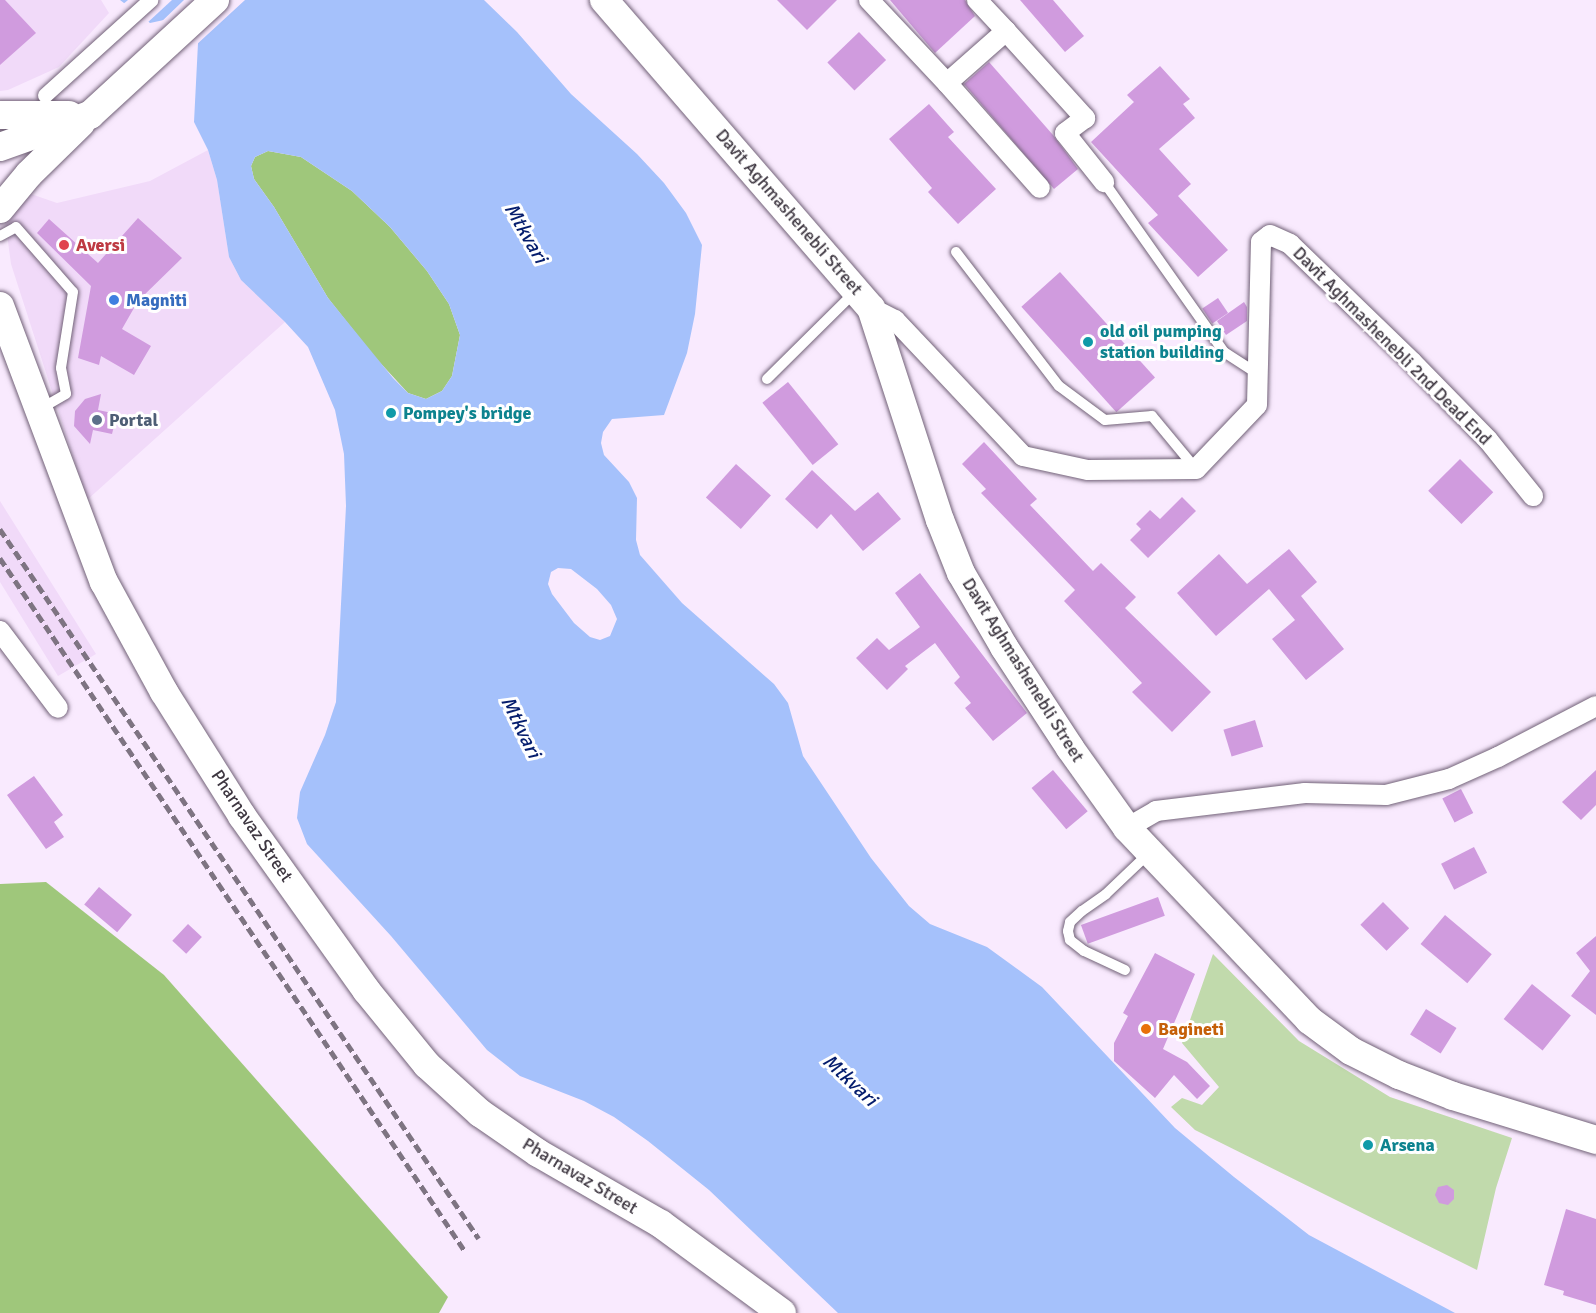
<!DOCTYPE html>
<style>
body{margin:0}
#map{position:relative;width:1596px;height:1313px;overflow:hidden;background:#f9eafe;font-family:Signika,sans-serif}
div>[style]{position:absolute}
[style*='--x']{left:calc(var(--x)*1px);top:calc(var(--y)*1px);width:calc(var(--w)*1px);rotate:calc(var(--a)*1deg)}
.built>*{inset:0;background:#f1daf9}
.green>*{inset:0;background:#c1daac}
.forest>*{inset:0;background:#9fc77b}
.water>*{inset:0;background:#a5c1fb}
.pier>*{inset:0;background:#f9eafe}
.building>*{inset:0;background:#d09bde;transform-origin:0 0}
.roads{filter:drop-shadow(0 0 2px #716177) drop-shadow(0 0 2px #716177)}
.service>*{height:10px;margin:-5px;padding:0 5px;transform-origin:5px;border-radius:5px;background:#fff}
.pedestrian>*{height:15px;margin:-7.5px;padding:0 7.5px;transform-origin:7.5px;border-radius:7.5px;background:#fff}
.minor>*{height:20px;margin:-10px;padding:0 10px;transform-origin:10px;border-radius:10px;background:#fff}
.secondary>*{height:28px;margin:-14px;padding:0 14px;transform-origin:14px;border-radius:14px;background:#fff}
.rail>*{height:4.5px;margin-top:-2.25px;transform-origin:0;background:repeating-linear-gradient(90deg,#7e7482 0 9px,transparent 0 13.5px)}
.dots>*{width:16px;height:16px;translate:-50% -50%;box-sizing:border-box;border:3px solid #fff;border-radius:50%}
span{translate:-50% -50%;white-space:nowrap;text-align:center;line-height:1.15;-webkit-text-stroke:6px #fff;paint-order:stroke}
.street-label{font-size:18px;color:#3e3741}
.health-label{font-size:18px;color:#be3a42;font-weight:700}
.left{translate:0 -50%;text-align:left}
.shop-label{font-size:18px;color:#366cbe;font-weight:700}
.culture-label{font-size:18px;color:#0d838f;font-weight:700}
.service-label{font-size:18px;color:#4e5e75;font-weight:700}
.food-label{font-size:18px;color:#c56008;font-weight:700}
.water-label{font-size:20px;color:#051d6d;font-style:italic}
</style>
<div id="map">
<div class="built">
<div style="clip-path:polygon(0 0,101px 0,109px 13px,59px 67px,8px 90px,0 91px)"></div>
<div style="clip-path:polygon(208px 150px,217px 180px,229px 257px,241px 280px,285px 322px,87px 500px,11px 264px,2px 197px,5px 185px,57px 203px,150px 181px)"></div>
<div style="clip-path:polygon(0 501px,96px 654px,58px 676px,0 582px)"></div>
</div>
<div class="green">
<div style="clip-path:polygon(1213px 954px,1299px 1041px,1390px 1097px,1512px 1138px,1496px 1188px,1477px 1270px,1195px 1130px,1171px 1107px,1182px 1098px,1202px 1105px,1219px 1087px,1182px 1043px)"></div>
</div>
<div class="forest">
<div style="clip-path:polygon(268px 151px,301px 157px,352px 191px,390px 227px,427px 271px,449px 304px,460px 335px,452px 376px,442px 391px,426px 399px,408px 393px,373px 355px,328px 298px,274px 207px,254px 179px,251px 166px,255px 157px)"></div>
<div style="clip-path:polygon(46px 882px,164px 975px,448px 1297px,439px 1313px,0 1313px,0 884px)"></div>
</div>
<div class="water">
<div style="clip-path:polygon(evenodd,120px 0,484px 0,517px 32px,571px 94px,637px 154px,664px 183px,686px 213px,702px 245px,695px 314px,687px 353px,664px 415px,612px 419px,603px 432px,601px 443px,604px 455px,629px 482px,637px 498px,636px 540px,640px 555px,682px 603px,774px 684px,788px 703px,803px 756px,871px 858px,909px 906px,930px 924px,987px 947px,1042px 987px,1175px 1128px,1234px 1177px,1309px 1235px,1455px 1313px,838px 1313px,709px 1190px,648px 1141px,614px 1117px,584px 1101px,520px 1076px,487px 1050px,391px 936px,307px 844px,297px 818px,300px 792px,325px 735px,336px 702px,346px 506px,344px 454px,335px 410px,308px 347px,285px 322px,241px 280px,229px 257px,217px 180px,208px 150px,194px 122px,198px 43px,173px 18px,150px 23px,120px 0,268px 151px,301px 157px,352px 191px,390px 227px,427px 271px,449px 304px,460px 335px,452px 376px,442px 391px,426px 399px,408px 393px,393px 378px,328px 298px,274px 207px,254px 179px,251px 166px,255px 157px,268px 151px,120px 0,558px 568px,571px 569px,597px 589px,611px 605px,617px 619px,610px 636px,600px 640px,590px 637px,574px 623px,552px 594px,548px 584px,551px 572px,558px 568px)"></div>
</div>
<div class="pier">
<div style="clip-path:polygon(128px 0,172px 0,146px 24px,122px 5px)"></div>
<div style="clip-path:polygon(184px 0,245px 0,195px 46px,172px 21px,159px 24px)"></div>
</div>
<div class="building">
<div style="clip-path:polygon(0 0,5px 0,36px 33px,0 65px)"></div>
<div style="clip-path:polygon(777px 0,837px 0,807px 30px)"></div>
<div style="clip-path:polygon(890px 0,965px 0,975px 16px,935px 53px)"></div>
<div style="clip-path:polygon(1020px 0,1053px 0,1084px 36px,1065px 52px)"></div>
<div style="left:859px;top:32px;width:39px;height:44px;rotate:46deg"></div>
<div style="clip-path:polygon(989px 62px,1053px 135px,1078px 169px,1054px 189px,964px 84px)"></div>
<div style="clip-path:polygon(1160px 66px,1190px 99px,1183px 104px,1195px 118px,1159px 149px,1191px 184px,1178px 196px,1228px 250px,1198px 277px,1148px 223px,1158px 215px,1091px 142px,1134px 102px,1127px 95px)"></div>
<div style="clip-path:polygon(929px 104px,954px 132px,948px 137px,996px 189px,958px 224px,928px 192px,932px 188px,889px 139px)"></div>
<div style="clip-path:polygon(138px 218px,182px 258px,138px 301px,122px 329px,151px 346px,134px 375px,101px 356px,99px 365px,78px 358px,91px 286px,37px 233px,49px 219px,98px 263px)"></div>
<div style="left:1060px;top:272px;width:142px;height:52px;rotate:48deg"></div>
<div style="left:1218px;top:298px;width:18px;height:19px;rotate:56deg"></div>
<div style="clip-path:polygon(1244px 302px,1247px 307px,1247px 321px,1226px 335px,1217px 321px)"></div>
<div style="left:788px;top:382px;width:80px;height:33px;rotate:51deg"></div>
<div style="clip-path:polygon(101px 394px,98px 410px,117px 414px,112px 434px,93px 430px,90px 444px,74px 426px,75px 411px,85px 399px)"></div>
<div style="clip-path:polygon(984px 442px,1037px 499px,1030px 505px,1093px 571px,1101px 563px,1136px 597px,1125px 608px,1211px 692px,1172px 732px,1132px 692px,1142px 683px,1064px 601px,1075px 590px,981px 493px,986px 489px,962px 464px)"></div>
<div style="left:1460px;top:459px;width:47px;height:45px;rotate:45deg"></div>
<div style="left:736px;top:464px;width:47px;height:45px;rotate:42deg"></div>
<div style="clip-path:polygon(812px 470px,855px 511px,878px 492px,901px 519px,863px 551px,831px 514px,817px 529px,785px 499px)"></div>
<div style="clip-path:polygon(1182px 497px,1196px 511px,1148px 558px,1130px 540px,1141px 529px,1136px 524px,1150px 510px,1160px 519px)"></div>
<div style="clip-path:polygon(1289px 549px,1317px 582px,1301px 596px,1344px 649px,1306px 680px,1272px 639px,1295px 620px,1269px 589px,1216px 636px,1177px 593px,1219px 554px,1247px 584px)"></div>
<div style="clip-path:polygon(920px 573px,1027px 713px,993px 741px,965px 708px,971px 703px,954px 683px,960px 677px,935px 643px,905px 666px,908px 669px,887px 690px,856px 658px,877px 638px,889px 650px,920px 627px,895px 593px)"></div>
<div style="left:1255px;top:720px;width:28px;height:33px;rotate:73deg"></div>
<div style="left:1053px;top:770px;width:54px;height:28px;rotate:50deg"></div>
<div style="clip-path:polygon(1596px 770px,1596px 805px,1581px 820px,1562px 802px)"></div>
<div style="clip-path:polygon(34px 776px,63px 815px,54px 822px,64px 837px,46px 849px,7px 795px)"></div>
<div style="left:1461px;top:789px;width:27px;height:21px;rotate:63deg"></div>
<div style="left:1474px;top:847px;width:29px;height:37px;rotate:63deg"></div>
<div style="left:99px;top:887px;width:43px;height:23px;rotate:40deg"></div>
<div style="left:1158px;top:897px;width:20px;height:82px;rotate:70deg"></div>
<div style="left:1383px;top:902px;width:37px;height:32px;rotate:45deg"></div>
<div style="left:1445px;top:915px;width:61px;height:38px;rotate:40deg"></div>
<div style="left:188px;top:924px;width:19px;height:23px;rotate:43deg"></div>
<div style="clip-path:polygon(1596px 936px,1596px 1015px,1571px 996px,1590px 971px,1576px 953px)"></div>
<div style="clip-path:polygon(1155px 953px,1195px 974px,1163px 1049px,1187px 1062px,1210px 1086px,1197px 1099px,1174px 1075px,1155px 1098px,1114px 1061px,1114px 1043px,1128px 1016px,1123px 1013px)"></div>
<div style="left:1532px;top:984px;width:50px;height:45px;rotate:39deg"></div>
<div style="left:1426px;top:1009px;width:36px;height:30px;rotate:32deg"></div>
<div style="clip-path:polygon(1447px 1185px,1454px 1190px,1454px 1199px,1448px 1205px,1439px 1203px,1435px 1195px,1438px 1187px)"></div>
<div style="clip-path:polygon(1566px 1209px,1596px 1219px,1596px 1305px,1563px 1295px,1564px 1291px,1544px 1285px)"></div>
</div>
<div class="roads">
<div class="service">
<div style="--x:1104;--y:182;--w:208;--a:54.8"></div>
<div style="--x:1224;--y:352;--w:40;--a:32.9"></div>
<div style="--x:0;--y:236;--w:18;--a:-29"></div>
<div style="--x:16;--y:227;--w:86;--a:48.8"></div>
<div style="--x:73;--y:292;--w:77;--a:99"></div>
<div style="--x:61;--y:368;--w:26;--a:79"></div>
<div style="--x:66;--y:394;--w:30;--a:150"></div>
<div style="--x:956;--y:252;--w:169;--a:52.5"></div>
<div style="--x:1059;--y:386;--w:57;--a:36.5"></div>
<div style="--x:1105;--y:420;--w:47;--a:-4.9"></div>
<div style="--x:1152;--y:416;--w:69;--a:50.3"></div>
<div style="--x:767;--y:379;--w:124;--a:-44.7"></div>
<div style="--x:1125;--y:970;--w:45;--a:-155.1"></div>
<div style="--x:1084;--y:951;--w:18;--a:-142"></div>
<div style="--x:1070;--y:940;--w:9;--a:-103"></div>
<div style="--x:1068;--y:931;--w:9;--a:-77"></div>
<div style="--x:1070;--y:922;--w:16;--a:-43"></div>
<div style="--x:1082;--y:911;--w:29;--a:-35"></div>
<div style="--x:1106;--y:894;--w:59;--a:-43.6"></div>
</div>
<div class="pedestrian">
<div style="--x:45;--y:95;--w:142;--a:-42.1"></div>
</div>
<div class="minor">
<div style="--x:869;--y:0;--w:114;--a:46.8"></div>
<div style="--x:947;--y:83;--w:79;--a:-41.4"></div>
<div style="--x:1006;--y:31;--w:118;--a:47.8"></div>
<div style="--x:1085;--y:118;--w:25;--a:143"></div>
<div style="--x:1065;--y:133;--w:63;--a:51.5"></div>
<div style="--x:977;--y:0;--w:42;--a:46.9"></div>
<div style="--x:947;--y:83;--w:140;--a:48.5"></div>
<div style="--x:871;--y:308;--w:27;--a:27"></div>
<div style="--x:895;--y:320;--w:187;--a:46.7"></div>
<div style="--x:1023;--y:456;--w:66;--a:12.2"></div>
<div style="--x:1088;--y:470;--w:108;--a:-0.5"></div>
<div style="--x:1196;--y:469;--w:88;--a:-46.4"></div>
<div style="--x:1257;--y:405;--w:163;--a:-88.6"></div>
<div style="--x:1261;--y:242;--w:11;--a:-38"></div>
<div style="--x:1270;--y:235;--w:22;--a:24"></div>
<div style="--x:1290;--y:244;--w:170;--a:44"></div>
<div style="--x:1412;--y:362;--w:109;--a:45.7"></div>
<div style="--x:1488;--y:440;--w:72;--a:51.2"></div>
<div style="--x:0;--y:631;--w:96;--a:53"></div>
<div style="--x:1127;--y:828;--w:34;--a:-30"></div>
<div style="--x:1156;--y:811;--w:150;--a:-6.9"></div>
<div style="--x:1305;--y:793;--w:81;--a:1.4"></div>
<div style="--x:1386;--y:795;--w:65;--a:-14.3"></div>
<div style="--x:1449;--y:779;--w:54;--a:-24.2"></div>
<div style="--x:1498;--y:757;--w:110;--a:-27.5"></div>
</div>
<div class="secondary">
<div style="--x:604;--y:0;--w:408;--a:49.1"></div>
<div style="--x:871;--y:308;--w:223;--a:72"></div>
<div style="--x:940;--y:520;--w:57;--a:68.4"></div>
<div style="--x:961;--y:573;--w:86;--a:59.8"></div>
<div style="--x:1004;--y:647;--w:121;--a:56.8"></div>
<div style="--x:1070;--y:748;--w:98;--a:54.5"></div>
<div style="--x:1127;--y:828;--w:265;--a:46.5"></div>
<div style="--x:1309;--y:1020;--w:52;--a:36.4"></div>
<div style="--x:1351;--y:1051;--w:54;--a:26.6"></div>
<div style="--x:1399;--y:1075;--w:58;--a:21.3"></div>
<div style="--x:1453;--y:1096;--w:150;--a:17.1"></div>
<div style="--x:0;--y:115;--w:69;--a:0"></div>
<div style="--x:0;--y:147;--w:96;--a:-19.6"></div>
<div style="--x:90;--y:115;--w:170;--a:-42.6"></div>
<div style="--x:0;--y:209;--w:45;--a:-50.4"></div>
<div style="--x:29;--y:174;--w:73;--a:-44.4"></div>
<div style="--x:0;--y:306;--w:295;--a:69.4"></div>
<div style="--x:104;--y:582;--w:125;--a:61.4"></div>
<div style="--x:164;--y:692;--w:146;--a:57.8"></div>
<div style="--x:242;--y:816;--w:214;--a:54.5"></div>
<div style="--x:366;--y:990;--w:97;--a:50.9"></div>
<div style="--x:427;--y:1065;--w:72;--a:42.2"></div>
<div style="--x:480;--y:1113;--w:70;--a:34.6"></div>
<div style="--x:538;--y:1153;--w:142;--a:30"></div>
<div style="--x:661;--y:1224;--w:150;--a:36.3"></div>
</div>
</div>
<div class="rail">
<div style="--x:0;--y:529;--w:856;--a:55.99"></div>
<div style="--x:0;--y:558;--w:835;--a:56.14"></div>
</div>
<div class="dots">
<div style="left:64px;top:245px;background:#e0444e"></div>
<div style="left:114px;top:300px;background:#3f7fe0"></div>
<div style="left:1088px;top:342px;background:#0f9aa8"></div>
<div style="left:391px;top:413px;background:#0f9aa8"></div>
<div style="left:97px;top:420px;background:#5c6f8a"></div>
<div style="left:1146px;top:1029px;background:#e8710a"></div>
<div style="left:1368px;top:1145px;background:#0f9aa8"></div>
</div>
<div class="street-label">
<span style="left:789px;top:212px;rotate:49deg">Davit Aghmashenebli Street</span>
<span style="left:1392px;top:346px;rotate:45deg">Davit Aghmashenebli 2nd Dead End</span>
<span style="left:1023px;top:670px;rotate:58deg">Davit Aghmashenebli Street</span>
<span style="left:252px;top:826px;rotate:56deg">Pharnavaz Street</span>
<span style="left:580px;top:1176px;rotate:31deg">Pharnavaz Street</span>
</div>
<div class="health-label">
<span class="left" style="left:76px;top:245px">Aversi</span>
</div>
<div class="shop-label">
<span class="left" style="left:126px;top:300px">Magniti</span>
</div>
<div class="culture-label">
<span class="left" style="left:1100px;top:342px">old oil pumping<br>station building</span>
<span class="left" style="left:403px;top:413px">Pompey's bridge</span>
<span class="left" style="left:1380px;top:1145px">Arsena</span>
</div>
<div class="service-label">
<span class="left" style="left:109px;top:420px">Portal</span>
</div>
<div class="food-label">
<span class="left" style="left:1158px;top:1029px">Bagineti</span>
</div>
<div class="water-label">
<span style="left:526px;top:233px;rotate:60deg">Mtkvari</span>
<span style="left:521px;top:727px;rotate:64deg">Mtkvari</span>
<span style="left:850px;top:1080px;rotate:43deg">Mtkvari</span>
</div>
</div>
